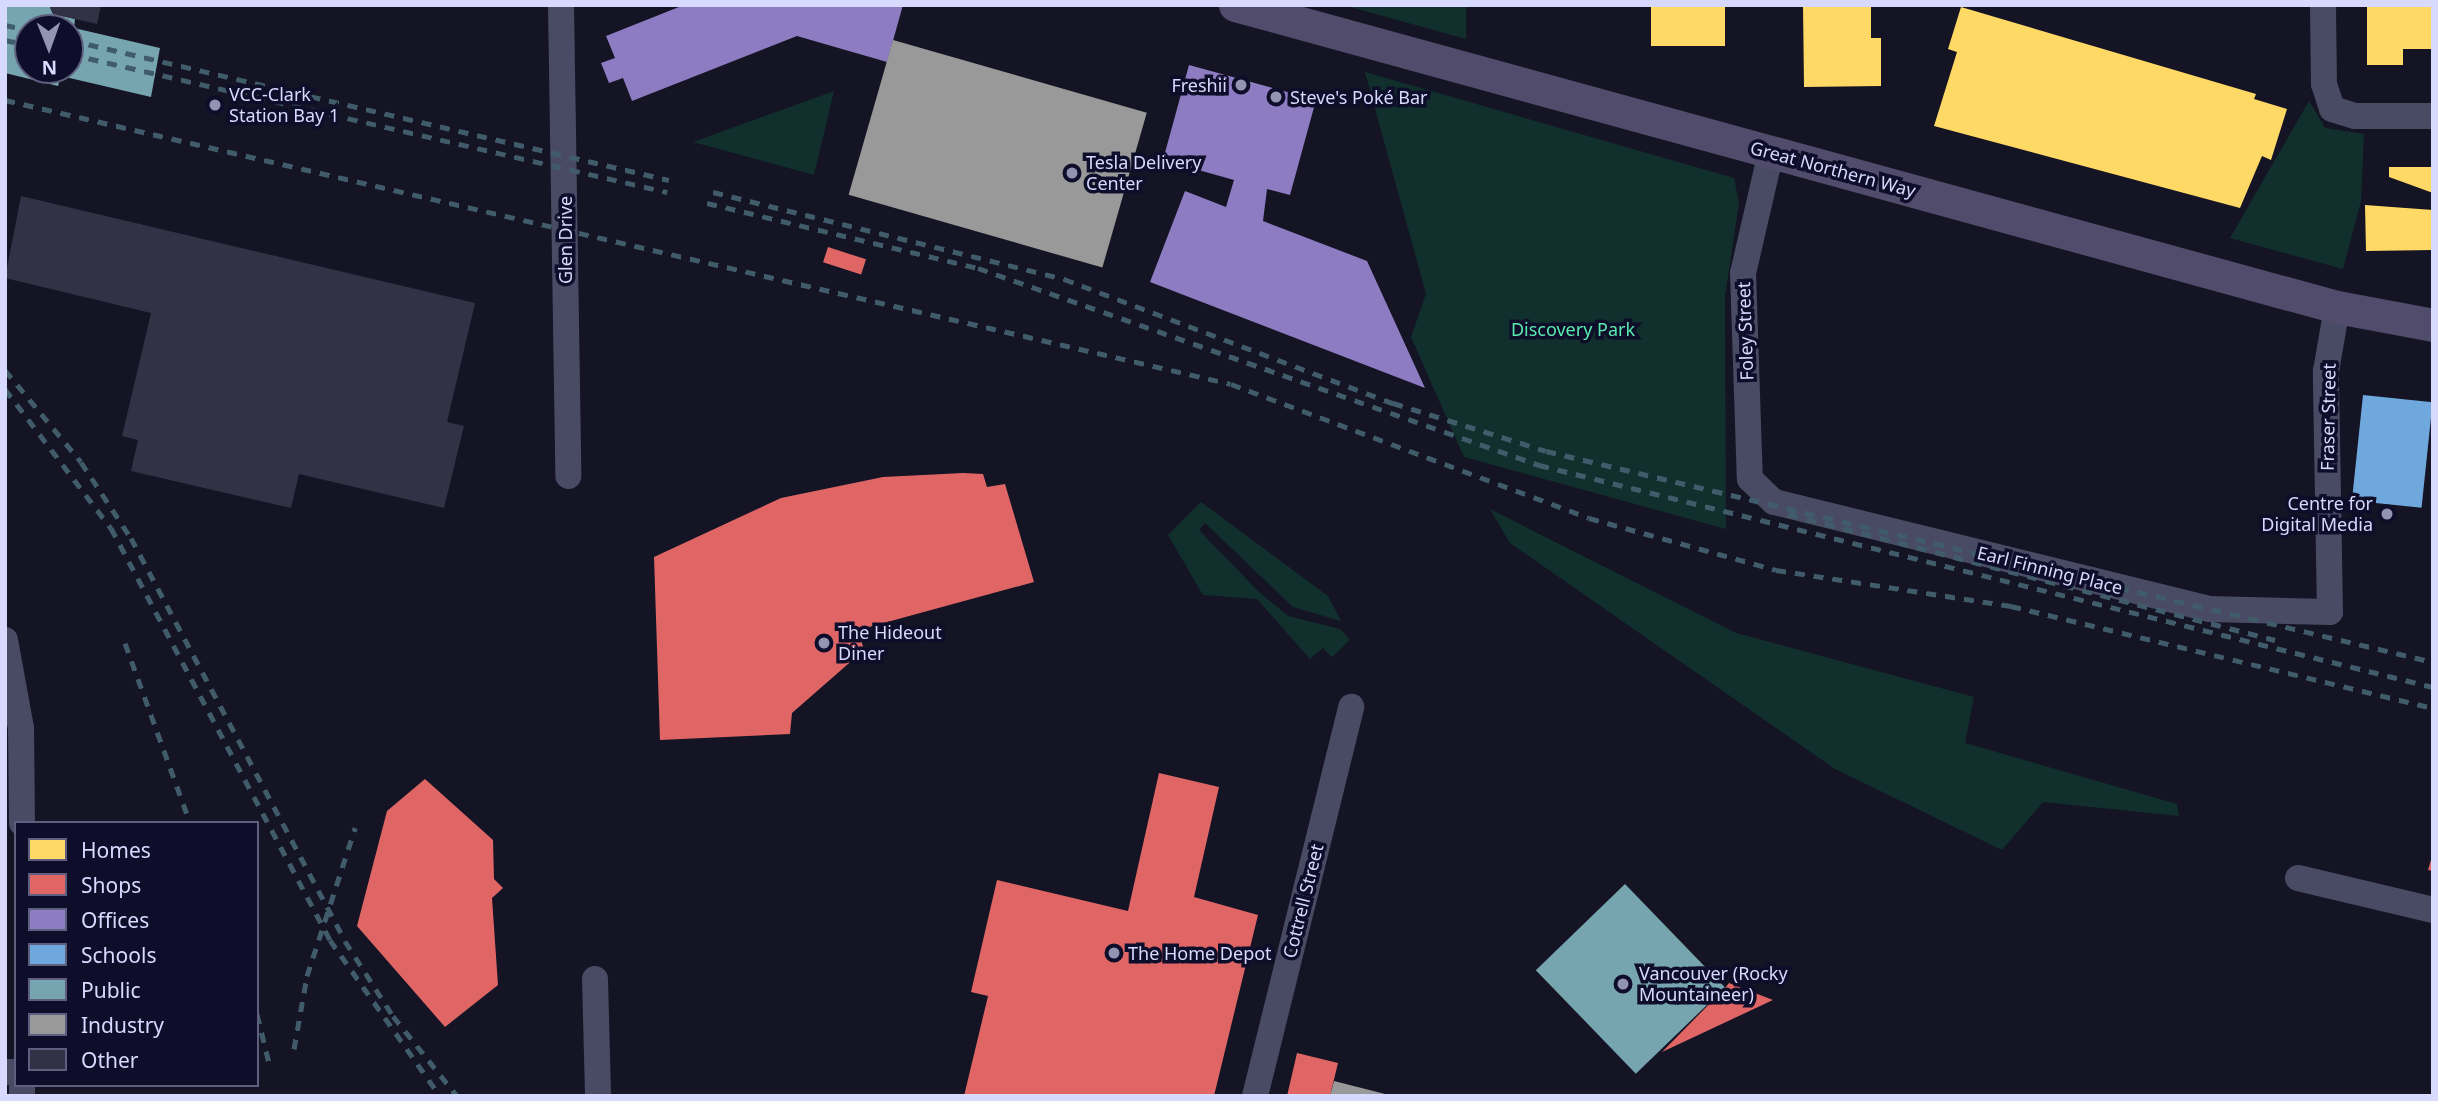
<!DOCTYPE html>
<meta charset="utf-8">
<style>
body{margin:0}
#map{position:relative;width:2438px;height:1101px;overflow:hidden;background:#141424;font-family:"Noto Sans",sans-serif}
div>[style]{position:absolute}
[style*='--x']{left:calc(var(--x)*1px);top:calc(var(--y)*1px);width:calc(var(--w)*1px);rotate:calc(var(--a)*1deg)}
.green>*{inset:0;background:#11302d}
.homes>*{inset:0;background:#ffd966;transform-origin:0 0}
.shops>*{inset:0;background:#e06666;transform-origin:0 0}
.offices>*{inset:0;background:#8e7cc3}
.schools>*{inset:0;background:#6fa8dc;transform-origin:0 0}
.public>*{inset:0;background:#76a5af;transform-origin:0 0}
.industry>*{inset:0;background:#999;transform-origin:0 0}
.building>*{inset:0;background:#323246}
.minor>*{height:26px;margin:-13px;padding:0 13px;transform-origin:13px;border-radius:13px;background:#494b65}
.major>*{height:33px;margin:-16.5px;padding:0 16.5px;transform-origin:16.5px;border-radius:16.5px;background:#514c6b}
.rail>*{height:5px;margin-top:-2.5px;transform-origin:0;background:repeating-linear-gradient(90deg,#405b6a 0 10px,transparent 0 19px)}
.dots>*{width:19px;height:19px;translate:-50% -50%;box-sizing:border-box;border:4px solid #0e0e2a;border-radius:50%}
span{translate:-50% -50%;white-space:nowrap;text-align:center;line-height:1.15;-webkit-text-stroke:7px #0e0e2a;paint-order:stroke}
.poi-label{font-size:18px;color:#d7d9ff}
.right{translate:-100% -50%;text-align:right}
.left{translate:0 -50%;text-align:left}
.street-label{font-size:18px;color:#d7d9ff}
.park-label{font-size:18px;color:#58eaae}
.frame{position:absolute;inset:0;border:7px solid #d7d9ff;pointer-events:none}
.legend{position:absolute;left:14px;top:821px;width:245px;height:266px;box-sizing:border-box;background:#0e0e2a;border:2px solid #5e5f7f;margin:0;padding:9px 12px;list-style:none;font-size:21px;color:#d7d9ff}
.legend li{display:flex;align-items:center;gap:14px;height:35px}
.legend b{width:35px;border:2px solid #5e5f7f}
.north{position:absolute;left:14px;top:14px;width:70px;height:70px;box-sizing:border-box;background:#0e0e2a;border:2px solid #5e5f7f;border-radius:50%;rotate:179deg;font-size:19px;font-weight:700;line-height:28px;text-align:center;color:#d7d9ff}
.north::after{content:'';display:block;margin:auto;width:24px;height:32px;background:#9394b2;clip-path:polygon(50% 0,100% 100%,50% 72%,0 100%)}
</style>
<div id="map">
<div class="green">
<div style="clip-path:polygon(1343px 5px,1466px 5px,1466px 39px)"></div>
<div style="clip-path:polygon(1365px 72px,1734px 178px,1739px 203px,1725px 296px,1726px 529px,1464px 457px,1411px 337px,1426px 294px)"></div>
<div style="clip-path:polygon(834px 91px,814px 175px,693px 142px)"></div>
<div style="clip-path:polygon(2309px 101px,2325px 128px,2364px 134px,2361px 201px,2343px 269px,2230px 238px)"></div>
<div style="clip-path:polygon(1201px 502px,1328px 596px,1341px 621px,1293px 607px,1205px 523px,1199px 530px,1258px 591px,1288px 616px,1340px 629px,1350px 640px,1332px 657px,1323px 648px,1310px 659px,1257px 599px,1203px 595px,1168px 535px)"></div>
<div style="clip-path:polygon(1490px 509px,1736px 633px,1974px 697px,1965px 743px,2177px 804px,2179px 816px,2043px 802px,2002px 850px,1835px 769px,1510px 543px)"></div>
</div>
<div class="homes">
<div style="left:1651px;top:5px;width:74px;height:41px"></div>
<div style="clip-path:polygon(1803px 5px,1871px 5px,1871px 38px,1881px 38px,1881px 86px,1804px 87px)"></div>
<div style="clip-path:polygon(2367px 5px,2433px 5px,2433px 49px,2403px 49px,2403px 65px,2367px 65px)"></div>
<div style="clip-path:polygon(1961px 7px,2256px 94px,2254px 99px,2287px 109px,2271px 160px,2262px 156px,2240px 208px,1934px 126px,1957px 52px,1948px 49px)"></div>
<div style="clip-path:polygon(2389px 167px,2433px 167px,2433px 193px,2389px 177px)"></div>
<div style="clip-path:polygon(2365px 205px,2433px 210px,2433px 250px,2366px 251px)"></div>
</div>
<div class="shops">
<div style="left:828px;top:247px;width:40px;height:16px;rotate:18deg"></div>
<div style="clip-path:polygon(963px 473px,983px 474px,987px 487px,1005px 484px,1034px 582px,858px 630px,864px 650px,792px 713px,790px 734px,660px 740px,654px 557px,781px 498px,883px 477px)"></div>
<div style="clip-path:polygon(1159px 773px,1219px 787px,1194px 897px,1258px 915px,1214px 1096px,964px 1096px,988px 996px,971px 992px,997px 880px,1128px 911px)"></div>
<div style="clip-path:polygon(425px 779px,493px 840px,494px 879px,503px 888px,492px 898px,498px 985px,445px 1027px,357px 926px,387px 811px)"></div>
<div style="clip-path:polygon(2433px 853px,2433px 871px,2428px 870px)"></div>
<div style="clip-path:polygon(1729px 983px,1773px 1000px,1662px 1052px,1725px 988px)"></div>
<div style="clip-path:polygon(1297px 1053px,1338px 1063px,1330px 1096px,1287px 1096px)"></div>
</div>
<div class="offices">
<div style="clip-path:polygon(684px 5px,903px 5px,887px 62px,797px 36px,632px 101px,623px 78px,609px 83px,601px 63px,615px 58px,606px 36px)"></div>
<div style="clip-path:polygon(1189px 65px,1316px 100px,1290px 195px,1267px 189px,1263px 221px,1367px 261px,1425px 388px,1150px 282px,1185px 191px,1226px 207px,1234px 180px,1163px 160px)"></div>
</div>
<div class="schools">
<div style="left:2363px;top:395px;width:70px;height:106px;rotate:6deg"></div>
</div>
<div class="public">
<div style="clip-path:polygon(evenodd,5px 5px,49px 5px,53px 14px,75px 19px,74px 28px,160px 48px,151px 97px,61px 76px,58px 86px,5px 73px,5px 5px,28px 28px,70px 28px,70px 70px,28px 70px,28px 28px)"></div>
<div style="left:1625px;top:884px;width:144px;height:124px;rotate:46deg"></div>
</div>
<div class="industry">
<div style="left:893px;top:40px;width:264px;height:161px;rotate:16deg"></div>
<div style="clip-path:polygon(1334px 1081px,1389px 1095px,1389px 1096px,1330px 1096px)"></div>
</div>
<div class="building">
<div style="clip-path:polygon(49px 5px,101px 5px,97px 24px,53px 14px)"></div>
<div style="clip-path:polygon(21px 196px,475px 303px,447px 422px,464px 426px,444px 508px,299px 474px,291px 508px,131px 471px,138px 440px,122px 436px,151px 313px,5px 278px)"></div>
</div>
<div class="minor">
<div style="--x:561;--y:5;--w:471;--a:89.1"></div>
<div style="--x:2323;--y:5;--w:79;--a:89.3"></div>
<div style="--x:2324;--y:84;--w:26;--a:72"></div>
<div style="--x:2332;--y:109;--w:24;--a:17"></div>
<div style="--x:2355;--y:116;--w:78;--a:0"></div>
<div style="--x:1771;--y:152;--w:124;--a:103"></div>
<div style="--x:1743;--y:273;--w:206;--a:88.1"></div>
<div style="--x:1750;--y:479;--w:33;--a:44"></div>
<div style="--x:1774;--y:502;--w:448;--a:13.8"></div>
<div style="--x:2209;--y:609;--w:121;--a:1.4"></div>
<div style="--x:2330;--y:612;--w:241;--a:-91"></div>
<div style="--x:2326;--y:371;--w:65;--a:-80.2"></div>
<div style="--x:5;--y:640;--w:89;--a:79.7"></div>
<div style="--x:21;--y:728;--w:95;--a:89.4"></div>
<div style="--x:2298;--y:878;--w:139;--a:13.3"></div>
<div style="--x:595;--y:979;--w:117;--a:88.5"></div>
<div style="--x:5;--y:1072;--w:11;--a:0"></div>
<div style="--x:22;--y:1096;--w:11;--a:-90"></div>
<div style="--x:1255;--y:1096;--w:401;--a:-76.1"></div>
</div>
<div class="major">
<div style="--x:1235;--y:5;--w:1143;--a:15.33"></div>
<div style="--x:2337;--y:307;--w:98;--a:10.6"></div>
</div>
<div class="rail">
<div style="--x:5;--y:25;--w:24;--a:12"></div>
<div style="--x:5;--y:40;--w:24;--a:12"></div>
<div style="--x:70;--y:40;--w:615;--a:13.16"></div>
<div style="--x:70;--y:54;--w:613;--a:13.02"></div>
<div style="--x:5;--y:100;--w:1258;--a:13.04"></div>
<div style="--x:1231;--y:384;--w:382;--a:20.5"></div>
<div style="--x:1589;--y:518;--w:194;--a:15.5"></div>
<div style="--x:1776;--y:570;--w:238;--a:8.7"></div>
<div style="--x:2011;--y:606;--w:434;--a:13.6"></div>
<div style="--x:713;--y:192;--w:362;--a:13.9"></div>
<div style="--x:1064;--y:279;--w:352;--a:20.7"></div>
<div style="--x:1393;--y:403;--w:160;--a:17.4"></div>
<div style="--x:1546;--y:451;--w:912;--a:13.38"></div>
<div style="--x:707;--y:203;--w:279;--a:13.5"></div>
<div style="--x:978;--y:268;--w:595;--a:19.35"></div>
<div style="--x:1539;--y:465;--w:921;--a:13.95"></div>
<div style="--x:5;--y:370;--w:119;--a:50.4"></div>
<div style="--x:81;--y:462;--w:91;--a:56.7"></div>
<div style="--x:131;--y:538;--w:456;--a:62"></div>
<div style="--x:345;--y:941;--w:89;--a:57.4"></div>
<div style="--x:393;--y:1016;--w:102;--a:51.3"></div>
<div style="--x:5;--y:389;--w:175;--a:52.7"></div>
<div style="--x:111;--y:528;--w:467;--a:62"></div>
<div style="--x:330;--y:940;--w:191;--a:54.8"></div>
<div style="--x:1788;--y:514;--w:503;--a:14.51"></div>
<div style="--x:125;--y:643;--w:191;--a:70.1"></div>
<div style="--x:257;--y:1014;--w:55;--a:76.2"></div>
<div style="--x:294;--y:1049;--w:74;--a:-79.9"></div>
<div style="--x:307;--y:976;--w:156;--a:-72"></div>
</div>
<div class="dots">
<div style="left:1241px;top:85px;background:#9394b2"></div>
<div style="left:1276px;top:97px;background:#9394b2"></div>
<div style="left:215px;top:105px;background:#9394b2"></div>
<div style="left:1072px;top:173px;background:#9394b2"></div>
<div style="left:2387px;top:514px;background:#9394b2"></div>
<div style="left:824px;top:643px;background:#9394b2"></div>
<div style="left:1114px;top:953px;background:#9394b2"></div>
<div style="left:1623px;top:984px;background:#9394b2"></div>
</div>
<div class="poi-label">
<span class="right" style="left:1227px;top:85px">Freshii</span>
<span class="left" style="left:229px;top:105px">VCC-Clark<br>Station Bay 1</span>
<span class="left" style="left:1290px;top:97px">Steve's Poké Bar</span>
<span class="left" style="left:1086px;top:173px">Tesla Delivery<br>Center</span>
<span class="right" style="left:2373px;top:514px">Centre for<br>Digital Media</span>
<span class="left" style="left:838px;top:643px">The Hideout<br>Diner</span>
<span class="left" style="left:1128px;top:953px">The Home Depot</span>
<span class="left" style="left:1639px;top:984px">Vancouver (Rocky<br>Mountaineer)</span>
</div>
<div class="street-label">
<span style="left:1833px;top:169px;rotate:15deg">Great Northern Way</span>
<span style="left:565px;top:240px;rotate:-90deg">Glen Drive</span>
<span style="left:1745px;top:331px;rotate:-92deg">Foley Street</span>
<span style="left:2328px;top:417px;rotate:-89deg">Fraser Street</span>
<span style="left:2050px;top:570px;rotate:14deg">Earl Finning Place</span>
<span style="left:1303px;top:901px;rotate:-76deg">Cottrell Street</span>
</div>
<div class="park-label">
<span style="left:1573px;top:329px">Discovery Park</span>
</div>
<div class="frame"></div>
<ul class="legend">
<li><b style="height:19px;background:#ffd966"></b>Homes</li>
<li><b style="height:19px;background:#e06666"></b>Shops</li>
<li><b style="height:19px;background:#8e7cc3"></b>Offices</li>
<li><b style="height:19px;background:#6fa8dc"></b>Schools</li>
<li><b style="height:19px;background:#76a5af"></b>Public</li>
<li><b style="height:19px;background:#999"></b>Industry</li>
<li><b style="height:19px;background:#323246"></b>Other</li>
</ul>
<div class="north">N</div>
</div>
